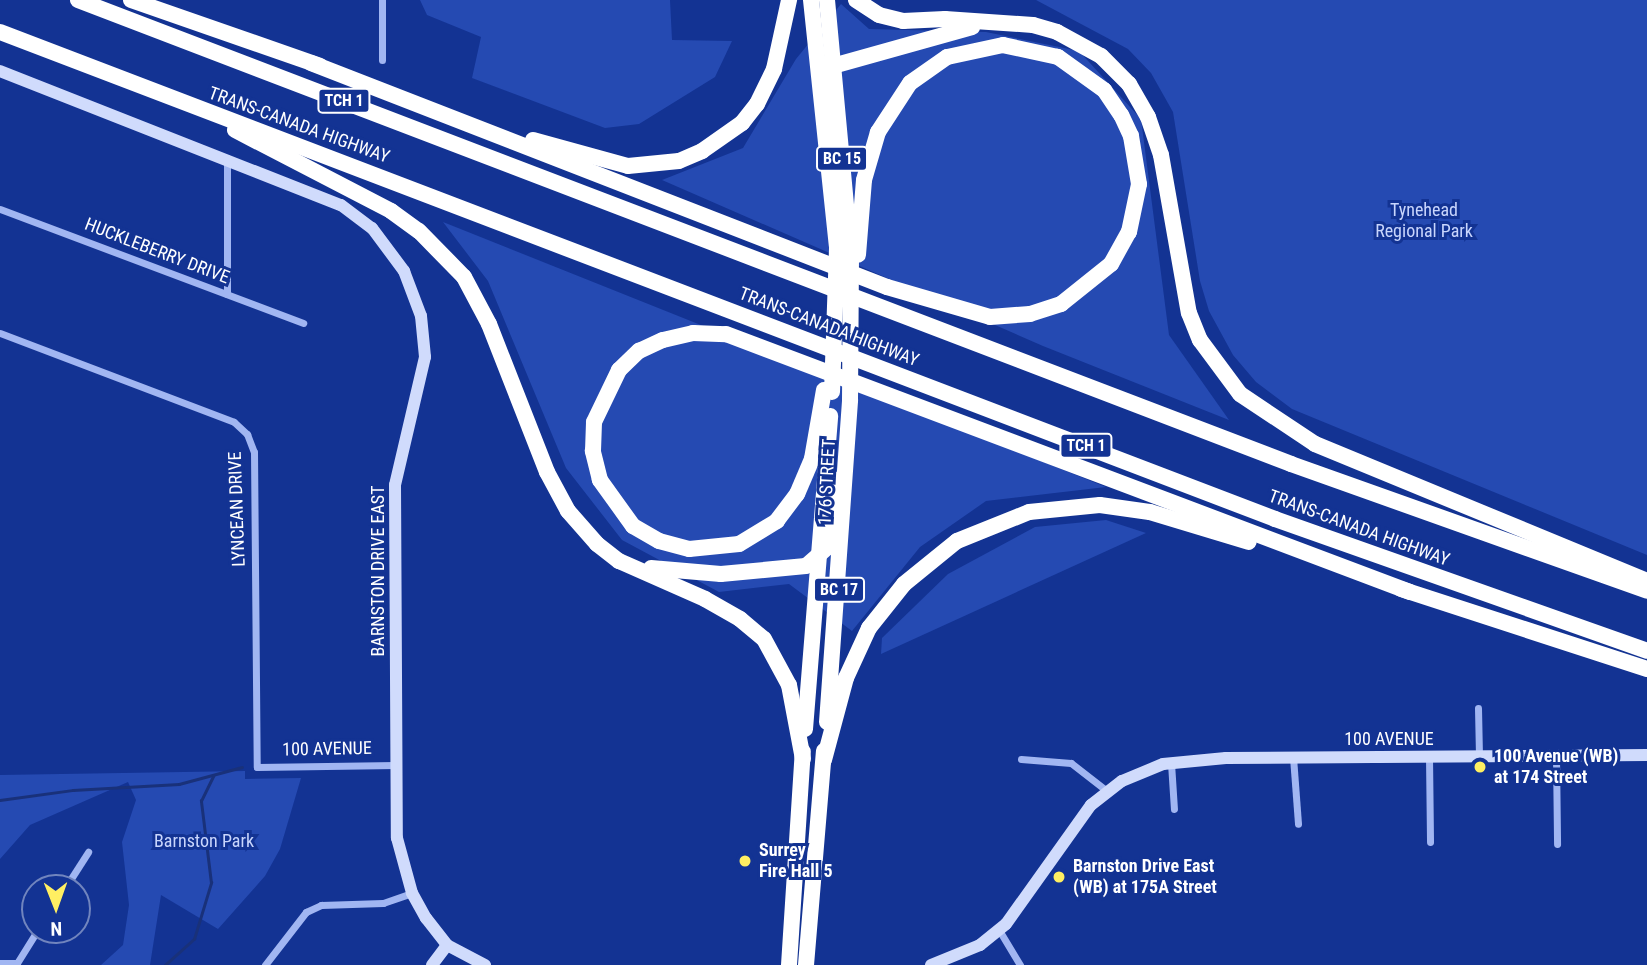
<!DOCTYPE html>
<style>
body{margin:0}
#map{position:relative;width:1647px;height:965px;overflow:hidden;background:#133393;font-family:"Roboto Condensed",sans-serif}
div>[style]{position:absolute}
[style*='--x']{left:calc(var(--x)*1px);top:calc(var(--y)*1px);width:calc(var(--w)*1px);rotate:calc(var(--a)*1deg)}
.green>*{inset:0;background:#254ab2}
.stream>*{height:2.5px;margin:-1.25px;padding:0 1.25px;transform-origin:1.25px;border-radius:1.25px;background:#19317a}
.street>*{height:7px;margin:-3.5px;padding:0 3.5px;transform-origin:3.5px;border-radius:3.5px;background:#a1b6f2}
.secondary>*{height:12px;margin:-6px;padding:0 6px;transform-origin:6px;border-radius:6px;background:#d0dbfc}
.highway>*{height:16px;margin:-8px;padding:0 8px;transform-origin:8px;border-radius:8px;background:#fff}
.highway-bridge>*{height:16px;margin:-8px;padding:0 8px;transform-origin:8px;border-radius:8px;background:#fff}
.dots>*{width:19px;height:19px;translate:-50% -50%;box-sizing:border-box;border:4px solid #133393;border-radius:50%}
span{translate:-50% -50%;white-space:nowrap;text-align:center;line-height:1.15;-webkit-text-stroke:6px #133393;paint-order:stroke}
.shield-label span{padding:2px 5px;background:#133393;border:2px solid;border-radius:5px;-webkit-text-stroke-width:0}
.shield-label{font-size:16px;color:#fff;font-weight:700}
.street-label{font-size:18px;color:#fff}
.park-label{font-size:18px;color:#c9d6fd}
.poi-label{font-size:18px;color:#fff;font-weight:700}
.left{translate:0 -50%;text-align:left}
.north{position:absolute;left:21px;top:874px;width:70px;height:70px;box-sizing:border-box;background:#133393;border:2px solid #7185be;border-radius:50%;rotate:179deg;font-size:19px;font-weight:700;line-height:28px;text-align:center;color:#fff}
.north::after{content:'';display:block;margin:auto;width:24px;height:32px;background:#ffef62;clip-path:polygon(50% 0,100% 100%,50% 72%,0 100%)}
</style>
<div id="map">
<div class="green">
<div style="clip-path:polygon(420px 0,670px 0,672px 40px,732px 41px,715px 77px,639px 124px,605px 128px,472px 78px,481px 37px,427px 15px)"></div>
<div style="clip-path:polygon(1036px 0,1647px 0,1647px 555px,1292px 409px,1256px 382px,1233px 355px,1209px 311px,1200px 281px,1173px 112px,1151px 73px,1128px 49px)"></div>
<div style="clip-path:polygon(841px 4px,869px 29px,986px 32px,1079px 51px,1141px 119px,1169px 335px,1229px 420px,1043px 346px,662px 180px,743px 148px,796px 59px)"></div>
<div style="clip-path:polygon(443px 222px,1106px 487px,986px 501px,920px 547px,852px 631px,789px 584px,719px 592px,622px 540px,566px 468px,488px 281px)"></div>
<div style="clip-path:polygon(1106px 520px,1146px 533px,881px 654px,882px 638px,948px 574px,1035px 527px)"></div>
<div style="clip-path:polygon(245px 771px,245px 779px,301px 778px,280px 849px,265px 876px,218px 929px,161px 895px,150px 965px,101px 965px,123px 945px,129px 905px,122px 842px,136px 800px,128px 782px,30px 825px,0 859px,0 775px)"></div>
</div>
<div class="stream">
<div style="--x:0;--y:800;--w:74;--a:-7.8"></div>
<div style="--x:73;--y:790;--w:106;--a:-3.2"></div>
<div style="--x:179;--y:784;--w:65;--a:-15.1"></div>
<div style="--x:165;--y:965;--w:39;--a:-42"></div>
<div style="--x:194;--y:939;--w:59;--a:-73.1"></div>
<div style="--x:211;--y:883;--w:83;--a:-97"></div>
<div style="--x:201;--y:801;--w:28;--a:-64"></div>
</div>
<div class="street">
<div style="--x:382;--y:60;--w:60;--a:-90"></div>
<div style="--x:227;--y:158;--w:136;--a:90"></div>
<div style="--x:0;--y:209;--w:324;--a:20.6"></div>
<div style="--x:0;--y:333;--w:250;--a:20.8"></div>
<div style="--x:234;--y:422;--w:18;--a:43"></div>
<div style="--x:247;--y:434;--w:19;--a:69"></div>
<div style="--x:254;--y:452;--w:315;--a:89.5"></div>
<div style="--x:257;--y:767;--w:139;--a:-0.8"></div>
<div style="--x:1478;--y:708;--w:48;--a:88.8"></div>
<div style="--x:1556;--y:756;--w:88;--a:89.3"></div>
<div style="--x:1293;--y:757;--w:67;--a:85.7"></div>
<div style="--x:1429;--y:757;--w:85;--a:89.3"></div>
<div style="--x:1021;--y:759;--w:50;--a:4.6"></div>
<div style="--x:1071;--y:763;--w:46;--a:37.9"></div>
<div style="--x:1171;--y:763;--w:46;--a:86.3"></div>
<div style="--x:65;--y:888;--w:43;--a:-57.4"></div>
<div style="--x:999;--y:930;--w:41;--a:59"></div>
<div style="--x:0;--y:963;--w:17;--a:0"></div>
<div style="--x:17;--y:963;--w:39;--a:-58"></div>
<div style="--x:265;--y:965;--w:67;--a:-52.3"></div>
<div style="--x:306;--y:912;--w:17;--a:-25"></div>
<div style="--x:321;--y:905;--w:62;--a:-1.8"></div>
<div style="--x:383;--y:903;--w:31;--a:-19"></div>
</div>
<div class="secondary">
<div style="--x:0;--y:71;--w:366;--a:21.5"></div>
<div style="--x:341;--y:205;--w:39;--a:37"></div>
<div style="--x:372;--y:228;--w:54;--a:53.3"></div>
<div style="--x:404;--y:271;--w:48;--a:69.3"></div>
<div style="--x:421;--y:316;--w:41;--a:84.4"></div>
<div style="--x:425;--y:357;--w:131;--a:103.2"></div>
<div style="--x:395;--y:485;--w:353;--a:89.7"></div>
<div style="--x:397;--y:838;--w:57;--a:74.7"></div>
<div style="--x:412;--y:893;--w:29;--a:61"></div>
<div style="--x:426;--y:918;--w:34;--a:52"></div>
<div style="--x:447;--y:945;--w:43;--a:27.8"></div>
<div style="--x:432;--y:965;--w:25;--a:-53"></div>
<div style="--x:931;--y:965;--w:53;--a:-22.2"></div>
<div style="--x:980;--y:945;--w:33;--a:-39"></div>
<div style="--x:1006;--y:924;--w:146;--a:-54.5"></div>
<div style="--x:1091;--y:805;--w:39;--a:-38"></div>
<div style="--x:1122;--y:781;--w:44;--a:-22.5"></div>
<div style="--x:1163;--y:764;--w:63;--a:-5.4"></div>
<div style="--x:1226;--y:758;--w:421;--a:-0.4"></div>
</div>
<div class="highway">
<div style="--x:78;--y:0;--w:1299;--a:20.93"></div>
<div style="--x:1291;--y:464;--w:378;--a:19.6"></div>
<div style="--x:131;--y:0;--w:200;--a:19.2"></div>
<div style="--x:811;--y:0;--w:247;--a:84"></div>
<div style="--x:827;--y:0;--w:247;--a:84.7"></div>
<div style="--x:856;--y:0;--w:27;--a:33"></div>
<div style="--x:879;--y:15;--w:25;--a:14"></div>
<div style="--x:903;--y:21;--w:42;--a:-2.7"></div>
<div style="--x:945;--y:19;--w:88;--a:3.9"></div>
<div style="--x:1033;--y:25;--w:25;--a:16"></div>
<div style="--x:1057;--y:32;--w:50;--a:28.6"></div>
<div style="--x:1101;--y:56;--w:40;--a:45"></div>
<div style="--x:1129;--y:84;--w:38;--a:60"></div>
<div style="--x:1148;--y:117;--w:40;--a:71.1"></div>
<div style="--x:1161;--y:155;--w:160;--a:80"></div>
<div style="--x:1189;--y:313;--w:29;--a:68"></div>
<div style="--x:1200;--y:340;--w:67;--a:53.5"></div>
<div style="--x:1240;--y:394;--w:90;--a:33.7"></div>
<div style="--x:1315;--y:444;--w:359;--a:22.4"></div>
<div style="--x:0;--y:32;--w:1365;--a:20.9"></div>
<div style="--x:1275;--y:519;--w:395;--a:19.5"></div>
<div style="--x:311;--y:63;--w:618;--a:21.25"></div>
<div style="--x:887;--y:287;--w:107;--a:16.2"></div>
<div style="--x:990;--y:317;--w:40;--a:-4.3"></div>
<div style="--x:1030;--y:314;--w:33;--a:-18"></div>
<div style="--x:1061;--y:304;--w:64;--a:-38.7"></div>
<div style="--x:1111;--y:264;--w:37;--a:-61"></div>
<div style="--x:1129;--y:232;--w:49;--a:-78.2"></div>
<div style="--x:1139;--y:184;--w:49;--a:-99.5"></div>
<div style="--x:1131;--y:136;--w:23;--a:-115"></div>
<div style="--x:1121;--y:115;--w:30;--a:-124"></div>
<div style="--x:1104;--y:90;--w:57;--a:-144.3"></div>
<div style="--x:1058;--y:57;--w:56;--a:-167.7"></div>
<div style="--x:1003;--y:45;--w:57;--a:167.9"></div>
<div style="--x:947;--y:57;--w:45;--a:144.9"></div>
<div style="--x:910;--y:83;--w:59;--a:123.1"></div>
<div style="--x:878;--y:132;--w:50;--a:106.3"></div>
<div style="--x:864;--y:180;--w:75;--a:94.6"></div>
<div style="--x:822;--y:69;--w:156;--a:-15.6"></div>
<div style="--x:235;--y:130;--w:176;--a:27.4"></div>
<div style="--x:391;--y:211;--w:34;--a:36"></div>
<div style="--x:419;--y:231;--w:64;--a:45.6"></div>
<div style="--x:464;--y:277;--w:53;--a:62"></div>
<div style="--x:489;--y:324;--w:159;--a:68.6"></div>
<div style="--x:547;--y:472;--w:44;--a:61.7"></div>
<div style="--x:568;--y:511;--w:44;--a:48.7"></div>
<div style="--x:597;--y:544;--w:28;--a:38"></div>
<div style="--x:619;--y:561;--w:94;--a:23.8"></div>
<div style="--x:705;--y:599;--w:40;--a:29.7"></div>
<div style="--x:740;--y:619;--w:31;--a:40"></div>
<div style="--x:764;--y:639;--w:52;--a:61.5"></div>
<div style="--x:789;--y:685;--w:75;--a:79.3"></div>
<div style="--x:533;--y:140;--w:98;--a:15.3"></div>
<div style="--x:628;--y:166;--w:51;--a:-5.6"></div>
<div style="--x:679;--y:161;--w:25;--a:-23"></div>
<div style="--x:702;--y:151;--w:49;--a:-35"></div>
<div style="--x:742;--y:123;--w:24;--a:-52"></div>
<div style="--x:757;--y:104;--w:39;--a:-64"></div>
<div style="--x:774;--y:69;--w:71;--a:-77.7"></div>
<div style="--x:824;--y:390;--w:70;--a:99.9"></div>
<div style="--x:812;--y:459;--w:38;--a:113"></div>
<div style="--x:797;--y:494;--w:34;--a:127"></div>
<div style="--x:777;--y:521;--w:44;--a:148.8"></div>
<div style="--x:739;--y:544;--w:50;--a:174.3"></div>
<div style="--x:689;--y:549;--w:31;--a:-165"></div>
<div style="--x:659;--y:541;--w:30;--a:-150"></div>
<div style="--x:633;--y:526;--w:57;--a:-125.7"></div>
<div style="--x:600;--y:480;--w:30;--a:-104"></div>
<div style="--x:593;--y:451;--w:29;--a:-88"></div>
<div style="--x:594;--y:422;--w:58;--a:-64.3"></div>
<div style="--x:619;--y:370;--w:28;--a:-44"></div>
<div style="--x:639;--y:351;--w:26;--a:-25"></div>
<div style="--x:663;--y:340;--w:31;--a:-13"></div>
<div style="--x:693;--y:333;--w:33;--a:2"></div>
<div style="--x:726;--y:334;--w:731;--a:20.67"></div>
<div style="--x:651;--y:568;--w:70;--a:4.9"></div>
<div style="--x:721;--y:574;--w:85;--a:-5.4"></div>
<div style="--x:806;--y:566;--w:30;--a:-41"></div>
<div style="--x:829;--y:546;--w:67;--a:-82.2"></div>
<div style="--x:1401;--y:589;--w:259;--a:18"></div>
<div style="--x:827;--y:722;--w:323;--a:-85.9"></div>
<div style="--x:805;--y:729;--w:314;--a:-85.4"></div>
<div style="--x:824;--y:760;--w:85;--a:-75"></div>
<div style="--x:846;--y:678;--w:55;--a:-65.3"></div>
<div style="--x:869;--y:628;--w:56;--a:-51.5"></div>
<div style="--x:904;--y:584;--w:68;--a:-39.1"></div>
<div style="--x:957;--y:541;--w:78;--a:-21.9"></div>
<div style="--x:1029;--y:512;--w:71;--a:-5.6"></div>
<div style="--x:1100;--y:505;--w:50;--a:8"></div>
<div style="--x:1150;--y:512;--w:103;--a:16.9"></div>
<div style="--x:789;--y:965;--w:214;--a:-86.3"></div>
<div style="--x:806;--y:965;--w:215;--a:-85.2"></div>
</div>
<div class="highway-bridge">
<div style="--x:832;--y:392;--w:146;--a:-88"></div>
<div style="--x:850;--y:400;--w:149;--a:-89.6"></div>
</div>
<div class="dots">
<div style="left:1480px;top:767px;background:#ffef62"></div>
<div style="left:745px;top:861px;background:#ffef62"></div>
<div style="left:1059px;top:877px;background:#ffef62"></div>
</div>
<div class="shield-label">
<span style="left:344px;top:101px">TCH 1</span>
<span style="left:842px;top:159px">BC 15</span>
<span style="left:1086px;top:446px">TCH 1</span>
<span style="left:839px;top:590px">BC 17</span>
</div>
<div class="street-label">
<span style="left:299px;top:125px;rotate:20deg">TRANS-CANADA HIGHWAY</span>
<span style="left:157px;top:251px;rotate:21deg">HUCKLEBERRY DRIVE</span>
<span style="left:829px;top:327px;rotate:21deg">TRANS-CANADA HIGHWAY</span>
<span style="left:827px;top:482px;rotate:-87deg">176 STREET</span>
<span style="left:237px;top:509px;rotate:-92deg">LYNCEAN DRIVE</span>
<span style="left:1359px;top:528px;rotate:20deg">TRANS-CANADA HIGHWAY</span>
<span style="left:378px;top:571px;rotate:-90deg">BARNSTON DRIVE EAST</span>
<span style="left:1389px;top:739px">100 AVENUE</span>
<span style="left:327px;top:749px;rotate:-1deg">100 AVENUE</span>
</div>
<div class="park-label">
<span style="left:1424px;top:221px">Tynehead<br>Regional Park</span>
<span style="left:204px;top:841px">Barnston Park</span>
</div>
<div class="poi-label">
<span class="left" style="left:1494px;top:767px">100 Avenue (WB)<br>at 174 Street</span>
<span class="left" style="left:759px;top:861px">Surrey<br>Fire Hall 5</span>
<span class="left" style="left:1073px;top:877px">Barnston Drive East<br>(WB) at 175A Street</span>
</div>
<div class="north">N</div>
</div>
